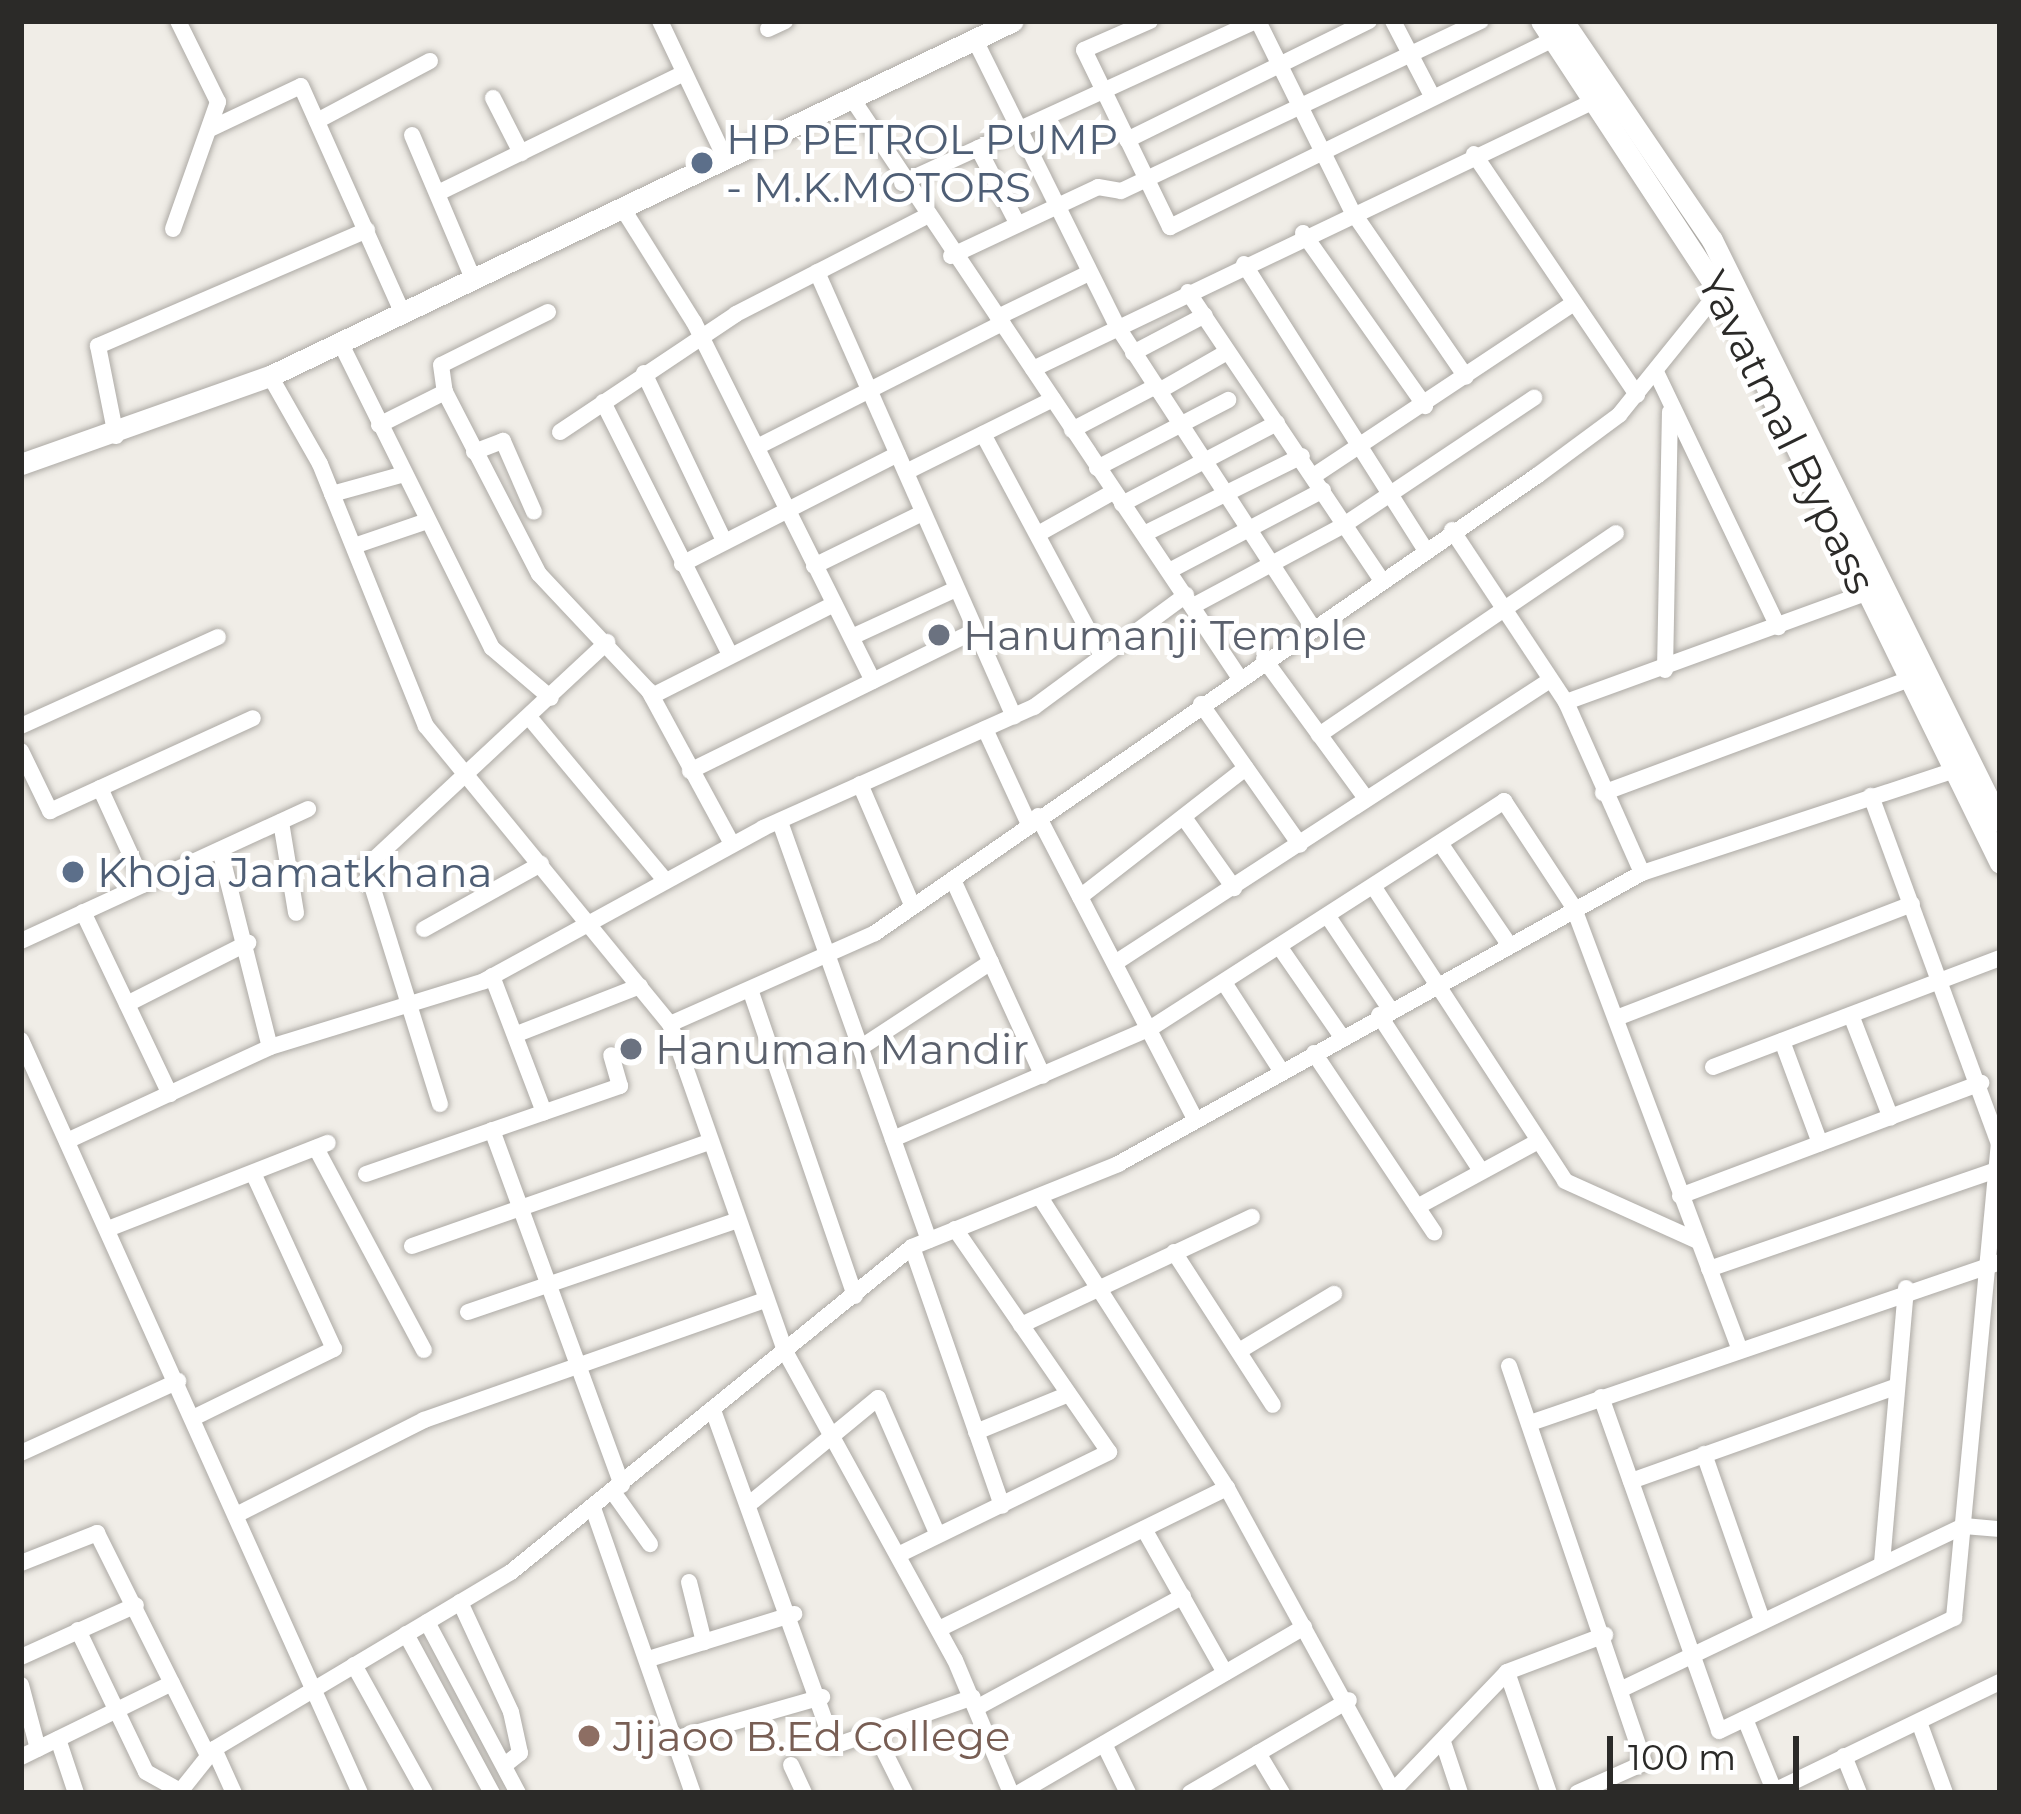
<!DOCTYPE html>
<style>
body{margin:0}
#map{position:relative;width:2021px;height:1814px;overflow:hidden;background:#f0ede7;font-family:Montserrat,sans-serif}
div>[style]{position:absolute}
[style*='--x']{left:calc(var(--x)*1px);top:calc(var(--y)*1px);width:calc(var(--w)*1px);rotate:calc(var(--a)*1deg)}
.roads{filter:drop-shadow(0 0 3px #adaaa5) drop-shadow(0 0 3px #adaaa5)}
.minor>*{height:16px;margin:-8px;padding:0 8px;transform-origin:8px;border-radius:8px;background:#fff}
.major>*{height:21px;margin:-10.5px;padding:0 10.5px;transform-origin:10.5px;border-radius:10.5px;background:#fff}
.dots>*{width:33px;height:33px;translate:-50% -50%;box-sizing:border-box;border:6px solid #fff;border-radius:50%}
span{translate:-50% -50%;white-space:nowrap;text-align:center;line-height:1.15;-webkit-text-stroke:10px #fff;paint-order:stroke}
.service-label{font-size:42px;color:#4e5e75}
.left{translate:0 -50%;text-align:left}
.street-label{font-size:42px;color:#2b2a28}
.worship-label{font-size:42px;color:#5b616d}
.education-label{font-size:42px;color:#785e54}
.frame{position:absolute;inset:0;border:24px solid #2b2a28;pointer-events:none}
.scale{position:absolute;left:1607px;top:1736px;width:192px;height:54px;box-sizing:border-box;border:6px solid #2b2a28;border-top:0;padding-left:15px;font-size:36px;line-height:42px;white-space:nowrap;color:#2b2a28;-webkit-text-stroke:9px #fff;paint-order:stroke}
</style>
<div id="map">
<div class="roads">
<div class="minor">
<div style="--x:660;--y:21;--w:154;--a:64.6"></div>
<div style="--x:1150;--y:21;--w:72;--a:156.3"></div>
<div style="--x:1084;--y:50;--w:197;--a:64.1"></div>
<div style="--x:1170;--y:227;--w:427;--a:-26.1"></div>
<div style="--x:1258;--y:21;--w:212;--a:63.7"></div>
<div style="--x:1352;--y:211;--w:201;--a:55.5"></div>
<div style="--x:1393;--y:21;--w:82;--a:62.5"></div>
<div style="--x:768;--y:29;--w:19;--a:-25"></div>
<div style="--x:975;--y:40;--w:319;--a:63.6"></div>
<div style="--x:1117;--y:326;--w:358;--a:57"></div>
<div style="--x:493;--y:98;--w:62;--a:63"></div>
<div style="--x:853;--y:100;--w:694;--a:56.22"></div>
<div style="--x:317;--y:121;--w:128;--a:-28"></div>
<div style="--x:212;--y:128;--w:98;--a:-25.3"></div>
<div style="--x:301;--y:86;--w:250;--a:65.9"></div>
<div style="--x:412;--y:135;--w:159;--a:67"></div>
<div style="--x:1127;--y:140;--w:270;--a:-26.2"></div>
<div style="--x:978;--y:148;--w:85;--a:62.5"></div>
<div style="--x:1474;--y:154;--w:291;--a:55.9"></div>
<div style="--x:902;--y:183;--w:389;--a:-24.6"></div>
<div style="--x:440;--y:192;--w:271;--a:-26"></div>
<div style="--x:623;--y:209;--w:133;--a:57.9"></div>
<div style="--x:694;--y:322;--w:401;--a:63.5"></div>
<div style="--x:173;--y:229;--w:135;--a:-70.5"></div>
<div style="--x:218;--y:102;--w:90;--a:-116.3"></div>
<div style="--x:1303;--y:233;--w:212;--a:54.8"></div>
<div style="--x:951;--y:256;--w:162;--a:-25.1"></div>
<div style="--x:1098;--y:187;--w:23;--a:10"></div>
<div style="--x:1121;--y:191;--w:398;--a:-25.3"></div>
<div style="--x:1244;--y:264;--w:338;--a:57.6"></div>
<div style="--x:817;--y:272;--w:486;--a:66.1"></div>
<div style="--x:1188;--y:292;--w:346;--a:56.1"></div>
<div style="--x:548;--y:312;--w:119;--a:153.6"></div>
<div style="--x:441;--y:365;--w:27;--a:82"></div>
<div style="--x:445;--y:392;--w:205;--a:62.7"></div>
<div style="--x:539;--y:574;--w:161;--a:46.8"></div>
<div style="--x:649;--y:691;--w:174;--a:61.5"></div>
<div style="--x:998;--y:317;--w:101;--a:-25.8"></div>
<div style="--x:341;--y:344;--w:339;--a:63.6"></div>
<div style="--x:492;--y:648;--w:77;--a:40.3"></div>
<div style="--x:1133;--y:353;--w:81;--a:-27.8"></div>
<div style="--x:1033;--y:369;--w:624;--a:-25.54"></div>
<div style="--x:1656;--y:372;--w:283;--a:64.4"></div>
<div style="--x:644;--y:373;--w:186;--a:64.5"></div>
<div style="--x:270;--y:376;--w:101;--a:60.4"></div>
<div style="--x:320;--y:464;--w:283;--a:68"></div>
<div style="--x:426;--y:726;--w:385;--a:50.7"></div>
<div style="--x:670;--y:1024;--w:349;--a:70.6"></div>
<div style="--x:786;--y:1353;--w:350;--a:61.2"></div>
<div style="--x:955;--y:1660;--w:144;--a:67.2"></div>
<div style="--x:1159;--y:391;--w:78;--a:-29.8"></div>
<div style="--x:603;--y:402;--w:283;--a:63.3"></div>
<div style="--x:379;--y:425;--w:74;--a:-26.6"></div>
<div style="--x:1072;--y:430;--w:95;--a:-27.6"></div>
<div style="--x:560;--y:432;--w:212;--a:-33.8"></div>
<div style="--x:736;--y:314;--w:210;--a:-27.2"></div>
<div style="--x:983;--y:434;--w:252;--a:61.8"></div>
<div style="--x:116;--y:436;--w:92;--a:-101.3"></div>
<div style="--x:98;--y:346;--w:293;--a:-23.3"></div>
<div style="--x:757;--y:447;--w:275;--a:-26.8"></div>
<div style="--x:474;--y:452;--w:31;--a:-21"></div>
<div style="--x:503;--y:441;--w:77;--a:66.4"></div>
<div style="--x:1097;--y:468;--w:148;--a:-27.4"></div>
<div style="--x:906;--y:472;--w:164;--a:-26.4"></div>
<div style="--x:1315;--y:475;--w:309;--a:-33.6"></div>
<div style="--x:332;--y:494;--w:75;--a:-15.5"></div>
<div style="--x:1122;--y:504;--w:175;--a:-27.6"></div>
<div style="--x:1452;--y:530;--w:206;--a:56.5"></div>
<div style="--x:1566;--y:702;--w:187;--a:66"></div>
<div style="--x:1038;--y:534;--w:86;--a:-29.2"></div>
<div style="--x:1144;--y:534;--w:176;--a:-26.3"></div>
<div style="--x:354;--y:546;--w:77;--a:-18.9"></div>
<div style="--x:682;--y:564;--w:242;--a:-27"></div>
<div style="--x:814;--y:566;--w:120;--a:-26.1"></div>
<div style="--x:1169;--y:571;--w:174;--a:-27.7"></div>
<div style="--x:1193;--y:606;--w:171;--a:-28.2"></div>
<div style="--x:1344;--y:525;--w:229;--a:-33.8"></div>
<div style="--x:852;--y:637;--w:115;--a:-24.8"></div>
<div style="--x:1264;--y:659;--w:171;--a:53.8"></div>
<div style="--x:1665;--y:670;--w:258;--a:-88.9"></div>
<div style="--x:652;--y:696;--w:204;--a:-26.8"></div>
<div style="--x:1566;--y:702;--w:319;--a:-20"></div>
<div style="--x:1201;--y:704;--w:172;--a:54.9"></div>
<div style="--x:529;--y:717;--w:209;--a:50.2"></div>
<div style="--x:21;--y:726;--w:216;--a:-24.3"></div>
<div style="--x:985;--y:729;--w:102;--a:65.2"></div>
<div style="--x:1319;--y:735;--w:359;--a:-34.2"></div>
<div style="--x:21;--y:751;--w:67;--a:64.2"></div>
<div style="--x:50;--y:811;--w:223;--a:-24.6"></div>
<div style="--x:690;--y:771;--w:317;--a:-26.2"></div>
<div style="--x:860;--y:784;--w:132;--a:66.7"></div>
<div style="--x:100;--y:788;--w:106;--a:65.4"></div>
<div style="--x:1603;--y:793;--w:327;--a:-20.4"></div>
<div style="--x:1038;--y:816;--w:343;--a:62.6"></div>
<div style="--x:1185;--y:819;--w:85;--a:54.6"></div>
<div style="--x:281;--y:822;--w:92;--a:80.6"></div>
<div style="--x:780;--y:822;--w:444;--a:70.4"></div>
<div style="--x:1440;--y:843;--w:117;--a:55.8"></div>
<div style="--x:220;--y:850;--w:203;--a:75.8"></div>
<div style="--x:954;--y:882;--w:213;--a:65.4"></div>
<div style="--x:1375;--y:889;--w:348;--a:56.9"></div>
<div style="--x:1565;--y:1181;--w:146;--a:24.3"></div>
<div style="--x:1080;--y:897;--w:210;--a:-37.9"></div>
<div style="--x:83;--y:912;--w:202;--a:64.5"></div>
<div style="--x:1329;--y:918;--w:110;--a:56.2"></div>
<div style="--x:424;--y:929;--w:134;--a:-29.1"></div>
<div style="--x:21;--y:941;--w:316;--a:-24.7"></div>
<div style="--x:1281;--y:949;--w:107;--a:55.3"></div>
<div style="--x:1115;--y:963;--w:512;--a:-33.04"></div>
<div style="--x:492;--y:976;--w:146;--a:69.1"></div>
<div style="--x:1225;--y:984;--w:105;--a:57.1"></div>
<div style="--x:752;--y:995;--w:318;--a:71.1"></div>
<div style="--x:127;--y:1004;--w:136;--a:-26.8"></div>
<div style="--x:1379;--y:1015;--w:186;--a:56.8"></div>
<div style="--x:1851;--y:1015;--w:110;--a:68.8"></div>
<div style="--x:1619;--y:1017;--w:314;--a:-21.1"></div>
<div style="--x:670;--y:1024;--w:224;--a:-23.9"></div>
<div style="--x:875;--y:933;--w:806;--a:-34.64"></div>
<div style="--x:1538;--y:475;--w:101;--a:-36.5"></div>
<div style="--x:1619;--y:415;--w:167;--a:-51.1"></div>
<div style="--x:517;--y:1034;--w:132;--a:-21.3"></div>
<div style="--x:21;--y:1040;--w:826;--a:65.76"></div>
<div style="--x:1782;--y:1041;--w:109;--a:69.6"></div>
<div style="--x:863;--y:1046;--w:153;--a:-33.3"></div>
<div style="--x:1314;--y:1053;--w:216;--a:56.2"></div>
<div style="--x:1713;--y:1067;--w:307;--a:-20.8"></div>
<div style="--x:440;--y:1104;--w:248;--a:-107.3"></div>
<div style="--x:366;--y:867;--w:330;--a:-43"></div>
<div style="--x:492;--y:1130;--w:378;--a:69.9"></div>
<div style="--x:893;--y:1139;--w:281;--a:-23.3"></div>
<div style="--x:1151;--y:1028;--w:420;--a:-32.7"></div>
<div style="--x:1504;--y:801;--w:126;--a:56.7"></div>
<div style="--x:1573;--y:906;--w:471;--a:69.4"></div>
<div style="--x:67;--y:1141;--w:224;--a:-24.8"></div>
<div style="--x:270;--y:1047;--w:224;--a:-17.1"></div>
<div style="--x:484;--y:981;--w:318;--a:-28.7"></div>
<div style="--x:763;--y:828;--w:297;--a:-24.1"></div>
<div style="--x:1034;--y:707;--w:189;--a:-36.4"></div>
<div style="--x:316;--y:1148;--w:229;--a:61.9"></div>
<div style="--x:366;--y:1174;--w:269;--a:-19.1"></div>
<div style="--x:620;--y:1086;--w:32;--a:-106"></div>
<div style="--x:1680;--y:1196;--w:322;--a:-20.6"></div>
<div style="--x:1040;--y:1197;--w:346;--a:57.3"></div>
<div style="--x:1227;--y:1488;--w:348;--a:61.3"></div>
<div style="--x:1417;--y:1207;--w:132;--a:-28.5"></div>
<div style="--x:108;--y:1229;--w:236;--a:-21.4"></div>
<div style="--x:412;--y:1246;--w:312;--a:-19.3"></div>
<div style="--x:912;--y:1247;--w:274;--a:70.8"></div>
<div style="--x:1174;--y:1252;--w:182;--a:57.1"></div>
<div style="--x:1709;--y:1269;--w:304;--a:-19"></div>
<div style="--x:468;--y:1312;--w:280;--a:-18.8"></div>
<div style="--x:1021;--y:1325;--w:255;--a:-25.1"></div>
<div style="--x:1239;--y:1351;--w:111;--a:-31"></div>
<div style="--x:1509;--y:1366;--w:419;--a:71.2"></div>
<div style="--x:1644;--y:1763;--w:73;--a:155.9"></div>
<div style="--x:1601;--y:1397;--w:354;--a:70.5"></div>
<div style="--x:1719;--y:1731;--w:261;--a:-25.7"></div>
<div style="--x:1954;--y:1618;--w:476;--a:-84.6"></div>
<div style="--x:1999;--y:1144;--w:371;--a:-110.2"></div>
<div style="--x:714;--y:1413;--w:354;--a:70.2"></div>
<div style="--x:834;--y:1746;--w:147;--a:-19.4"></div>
<div style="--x:195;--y:1417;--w:155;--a:-26.1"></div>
<div style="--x:334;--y:1349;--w:194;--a:-114.7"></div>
<div style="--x:1536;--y:1421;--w:490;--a:-18.9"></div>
<div style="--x:976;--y:1432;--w:100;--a:-22.2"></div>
<div style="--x:21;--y:1453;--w:173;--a:-24.6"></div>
<div style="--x:1704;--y:1454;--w:173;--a:70.7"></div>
<div style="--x:1631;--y:1481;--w:280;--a:-19.6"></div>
<div style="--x:613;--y:1492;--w:64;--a:54.6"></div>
<div style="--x:753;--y:1501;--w:162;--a:-39.5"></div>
<div style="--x:878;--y:1398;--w:145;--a:66.4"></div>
<div style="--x:593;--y:1508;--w:302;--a:70.7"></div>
<div style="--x:240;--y:1513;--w:206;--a:-26.8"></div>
<div style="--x:424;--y:1420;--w:361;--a:-19.4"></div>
<div style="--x:1144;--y:1529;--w:165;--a:60.6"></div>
<div style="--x:898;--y:1555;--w:235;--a:-26"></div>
<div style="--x:1109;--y:1452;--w:271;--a:-124.6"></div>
<div style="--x:21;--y:1563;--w:82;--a:-21.5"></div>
<div style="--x:97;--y:1533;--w:247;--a:63.5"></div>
<div style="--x:1882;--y:1563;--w:276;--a:-85"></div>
<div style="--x:689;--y:1582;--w:62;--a:76"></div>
<div style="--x:460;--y:1602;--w:121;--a:65.1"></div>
<div style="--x:511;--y:1712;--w:42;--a:77.6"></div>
<div style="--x:520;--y:1753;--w:18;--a:142"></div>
<div style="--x:427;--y:1622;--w:194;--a:62"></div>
<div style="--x:939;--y:1629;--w:321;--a:-26.1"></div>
<div style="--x:78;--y:1630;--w:157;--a:64.4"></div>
<div style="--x:146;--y:1772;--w:39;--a:29"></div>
<div style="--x:406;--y:1634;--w:181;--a:61.6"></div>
<div style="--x:21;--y:1657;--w:126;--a:-24.3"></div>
<div style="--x:652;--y:1658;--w:149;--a:-17.2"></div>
<div style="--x:354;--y:1665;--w:146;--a:61"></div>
<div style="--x:1507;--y:1672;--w:128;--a:70.9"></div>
<div style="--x:21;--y:1685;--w:66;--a:75.1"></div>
<div style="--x:1622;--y:1689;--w:379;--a:-25.5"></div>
<div style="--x:1964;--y:1526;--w:36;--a:5"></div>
<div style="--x:978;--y:1707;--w:233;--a:-28.4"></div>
<div style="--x:1745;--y:1719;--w:80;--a:67.9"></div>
<div style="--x:1919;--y:1722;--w:76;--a:69.9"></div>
<div style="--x:877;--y:1737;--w:63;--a:63.4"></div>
<div style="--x:678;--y:1738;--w:150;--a:-15.9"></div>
<div style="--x:58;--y:1739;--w:57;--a:71.6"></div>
<div style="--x:1104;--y:1744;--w:55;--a:63.9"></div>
<div style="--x:1444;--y:1745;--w:51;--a:71.6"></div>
<div style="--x:214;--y:1749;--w:48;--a:65.6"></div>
<div style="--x:1258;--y:1753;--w:47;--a:59"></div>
<div style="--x:1844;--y:1756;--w:40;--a:68"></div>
<div style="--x:21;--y:1757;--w:168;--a:-26.1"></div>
<div style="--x:791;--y:1765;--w:31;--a:65"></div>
<div style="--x:1394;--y:1790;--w:163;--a:-46.2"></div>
<div style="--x:1507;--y:1672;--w:105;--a:-20.7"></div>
<div style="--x:179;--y:1793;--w:56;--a:-51.5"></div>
<div style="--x:214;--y:1749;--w:346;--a:-30.8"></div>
<div style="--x:511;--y:1572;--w:516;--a:-39.02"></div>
<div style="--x:912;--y:1247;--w:222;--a:-21.9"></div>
<div style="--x:1118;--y:1164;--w:599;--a:-29.05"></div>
<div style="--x:1642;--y:873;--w:330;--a:-18.2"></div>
<div style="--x:1019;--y:1793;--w:330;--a:-30.2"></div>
<div style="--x:1190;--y:1793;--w:184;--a:-30.3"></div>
<div style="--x:1770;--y:1793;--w:255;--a:-25.8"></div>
</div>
<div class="major">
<div style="--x:1541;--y:21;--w:331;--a:56.7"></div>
<div style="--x:1723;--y:298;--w:629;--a:63.88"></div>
<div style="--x:1563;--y:21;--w:265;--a:55.8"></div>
<div style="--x:1712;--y:240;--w:649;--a:63.67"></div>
<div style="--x:21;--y:464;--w:264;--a:-19.5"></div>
<div style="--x:270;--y:376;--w:823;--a:-25.54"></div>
</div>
</div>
<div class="dots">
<div style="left:702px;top:163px;background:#5c6f8a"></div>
<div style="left:939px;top:635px;background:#6b7280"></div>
<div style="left:73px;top:872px;background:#5c6f8a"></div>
<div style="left:631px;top:1049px;background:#6b7280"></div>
<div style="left:589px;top:1736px;background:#8d6e63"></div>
</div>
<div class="service-label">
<span class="left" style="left:726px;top:163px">HP PETROL PUMP<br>- M.K.MOTORS</span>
<span class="left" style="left:97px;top:872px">Khoja Jamatkhana</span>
</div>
<div class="street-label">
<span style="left:1787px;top:432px;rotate:64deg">Yavatmal Bypass</span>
</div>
<div class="worship-label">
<span class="left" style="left:963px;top:635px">Hanumanji Temple</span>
<span class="left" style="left:655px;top:1049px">Hanuman Mandir</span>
</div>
<div class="education-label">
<span class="left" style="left:613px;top:1736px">Jijaoo B.Ed College</span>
</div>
<div class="frame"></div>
<div class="scale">100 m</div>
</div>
